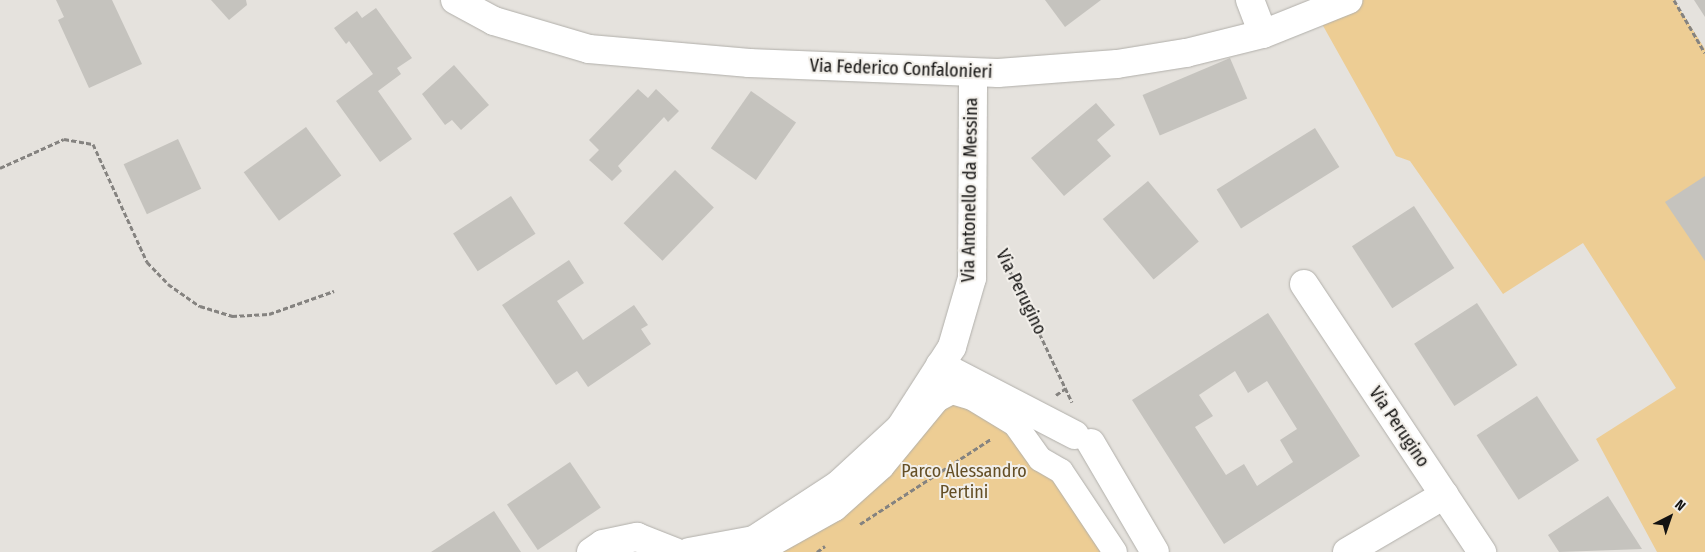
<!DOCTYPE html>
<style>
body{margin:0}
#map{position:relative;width:1705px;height:552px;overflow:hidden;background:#e5e2dd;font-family:"Fira Sans Condensed",sans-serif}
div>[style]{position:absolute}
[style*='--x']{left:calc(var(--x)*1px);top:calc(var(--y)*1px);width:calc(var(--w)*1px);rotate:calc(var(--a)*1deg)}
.green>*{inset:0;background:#edcd94}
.building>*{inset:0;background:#c5c3be;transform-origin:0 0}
.path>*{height:3px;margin-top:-1.5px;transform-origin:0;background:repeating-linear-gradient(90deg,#858380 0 5px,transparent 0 7.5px)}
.roads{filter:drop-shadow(0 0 1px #b1afaa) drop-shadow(0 0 1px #b1afaa)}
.pedestrian>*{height:24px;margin:-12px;padding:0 12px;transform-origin:12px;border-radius:12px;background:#fff}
.minor>*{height:28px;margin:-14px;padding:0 14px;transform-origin:14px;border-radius:14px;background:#fff}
span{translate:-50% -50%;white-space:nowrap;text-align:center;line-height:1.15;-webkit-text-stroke:4px #f2efea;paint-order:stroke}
.street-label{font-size:18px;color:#131211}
.park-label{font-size:18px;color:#644f26}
.north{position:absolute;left:1645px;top:492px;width:50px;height:50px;-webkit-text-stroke:4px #f2efea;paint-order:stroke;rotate:41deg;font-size:14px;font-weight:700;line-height:20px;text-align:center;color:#131211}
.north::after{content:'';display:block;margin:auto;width:18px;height:22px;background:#131211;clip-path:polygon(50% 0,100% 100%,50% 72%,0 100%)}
</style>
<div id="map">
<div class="green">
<div style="clip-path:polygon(1348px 0,1674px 0,1705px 49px,1705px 552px,1657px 552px,1596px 439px,1676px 388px,1583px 243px,1503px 294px,1410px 161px,1396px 156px,1317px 15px)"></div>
<div style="clip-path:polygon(971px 401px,1059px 476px,1110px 552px,762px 552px,937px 402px)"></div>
</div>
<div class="building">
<div style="clip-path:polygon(56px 0,112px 0,142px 64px,89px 88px,58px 20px,64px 17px)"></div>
<div style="clip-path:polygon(211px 0,246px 0,247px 5px,229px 20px)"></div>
<div style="clip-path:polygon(1045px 0,1101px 0,1065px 27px)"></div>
<div style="clip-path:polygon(1694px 0,1705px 0,1705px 17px)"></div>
<div style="clip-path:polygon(376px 8px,412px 58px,397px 68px,401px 74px,378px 91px,412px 139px,380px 162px,336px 101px,373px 74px,349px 41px,346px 44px,334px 28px,357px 11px,362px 18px)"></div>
<div style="left:1230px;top:58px;width:44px;height:95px;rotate:67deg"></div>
<div style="clip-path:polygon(454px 65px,489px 105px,461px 130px,452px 120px,445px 125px,422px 94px)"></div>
<div style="clip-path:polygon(638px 89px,648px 98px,656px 89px,679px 111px,668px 122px,664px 117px,618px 166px,622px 171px,612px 181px,589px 160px,599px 150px,589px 140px)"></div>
<div style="left:751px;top:91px;width:55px;height:70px;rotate:35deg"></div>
<div style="clip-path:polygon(1096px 103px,1115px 125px,1097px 140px,1111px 156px,1064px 196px,1031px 158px)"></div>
<div style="left:306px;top:127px;width:60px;height:77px;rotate:54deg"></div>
<div style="left:1315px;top:128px;width:46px;height:116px;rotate:58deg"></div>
<div style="left:178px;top:139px;width:55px;height:60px;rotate:65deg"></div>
<div style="left:675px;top:170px;width:54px;height:74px;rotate:44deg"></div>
<div style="clip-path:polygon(1705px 176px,1705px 261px,1665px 202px)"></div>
<div style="left:1148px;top:181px;width:79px;height:59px;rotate:50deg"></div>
<div style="left:511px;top:196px;width:45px;height:69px;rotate:57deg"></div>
<div style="left:1414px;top:206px;width:74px;height:74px;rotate:57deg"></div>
<div style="clip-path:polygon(569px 260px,584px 283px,557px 301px,583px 340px,634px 305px,648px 325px,641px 329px,651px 344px,588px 387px,577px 371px,556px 385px,502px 305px)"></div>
<div style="left:1477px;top:303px;width:74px;height:75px;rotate:57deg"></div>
<div style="clip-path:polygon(evenodd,1268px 313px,1360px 456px,1224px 544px,1132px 400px,1268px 313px,1235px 371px,1248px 393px,1267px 381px,1297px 429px,1280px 440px,1293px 462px,1257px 486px,1244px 464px,1226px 475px,1195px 427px,1213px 416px,1199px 395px,1235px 371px)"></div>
<div style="left:1537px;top:396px;width:77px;height:72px;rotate:57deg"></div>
<div style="left:570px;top:462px;width:55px;height:76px;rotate:56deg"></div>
<div style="clip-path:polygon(1608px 496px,1642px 549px,1559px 552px,1548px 535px)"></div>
<div style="clip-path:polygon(494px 511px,521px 552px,431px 552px)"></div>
</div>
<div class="path">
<div style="--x:1674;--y:0;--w:61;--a:59.7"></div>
<div style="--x:0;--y:168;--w:70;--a:-24.4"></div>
<div style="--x:64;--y:139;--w:29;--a:10"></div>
<div style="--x:93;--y:144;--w:130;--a:65.4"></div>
<div style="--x:147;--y:262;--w:30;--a:46"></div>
<div style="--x:168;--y:284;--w:39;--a:35"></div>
<div style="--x:200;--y:306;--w:34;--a:17"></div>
<div style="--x:232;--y:316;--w:37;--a:-3"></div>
<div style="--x:269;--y:314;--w:69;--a:-19.5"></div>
<div style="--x:1001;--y:252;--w:166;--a:64.7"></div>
<div style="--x:1056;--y:395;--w:12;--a:-35"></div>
<div style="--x:860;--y:524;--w:156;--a:-33"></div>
<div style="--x:817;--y:552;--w:10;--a:-37"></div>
</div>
<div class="roads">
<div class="pedestrian">
<div style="--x:758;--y:552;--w:88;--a:-29.2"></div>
<div style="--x:835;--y:509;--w:63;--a:-41.8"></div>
<div style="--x:882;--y:467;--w:87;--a:-50.6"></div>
<div style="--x:937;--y:400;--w:17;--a:-28"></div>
<div style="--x:952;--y:392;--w:21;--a:17"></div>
<div style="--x:972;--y:398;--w:50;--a:31.2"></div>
<div style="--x:1015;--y:424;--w:43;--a:54.5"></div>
<div style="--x:1040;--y:459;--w:24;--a:30"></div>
<div style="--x:1061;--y:471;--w:97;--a:56.3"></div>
</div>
<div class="minor">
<div style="--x:455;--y:0;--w:44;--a:28.3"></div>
<div style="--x:494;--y:21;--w:99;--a:16.4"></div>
<div style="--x:589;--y:49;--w:161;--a:5"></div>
<div style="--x:749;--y:63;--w:249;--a:2.3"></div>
<div style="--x:998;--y:73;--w:119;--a:-4.3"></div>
<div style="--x:1117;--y:64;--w:70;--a:-9.1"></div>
<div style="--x:1186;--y:53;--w:79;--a:-13.9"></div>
<div style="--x:1263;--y:34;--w:92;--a:-21.8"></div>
<div style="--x:1250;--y:0;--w:36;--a:69"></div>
<div style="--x:1304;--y:284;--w:322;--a:56.4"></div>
<div style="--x:940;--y:365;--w:152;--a:27.4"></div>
<div style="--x:1091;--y:443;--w:126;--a:59.6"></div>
<div style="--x:591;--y:552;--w:14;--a:-34"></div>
<div style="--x:603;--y:544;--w:35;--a:-12"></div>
<div style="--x:637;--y:537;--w:41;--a:21.5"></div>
<div style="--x:689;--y:552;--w:66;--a:-10.5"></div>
<div style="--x:754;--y:540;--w:100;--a:-33.2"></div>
<div style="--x:838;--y:485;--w:84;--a:-42.6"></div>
<div style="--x:900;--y:428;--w:96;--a:-57.3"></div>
<div style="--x:952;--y:347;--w:72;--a:-73.8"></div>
<div style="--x:972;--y:278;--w:205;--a:-89.7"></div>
<div style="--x:1347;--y:552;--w:113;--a:-30.4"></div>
</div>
</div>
<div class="street-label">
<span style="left:901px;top:69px;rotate:2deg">Via Federico Confalonieri</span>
<span style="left:970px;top:190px;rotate:-89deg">Via Antonello da Messina</span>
<span style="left:1021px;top:292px;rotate:64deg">Via Perugino</span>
<span style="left:1399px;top:427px;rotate:56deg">Via Perugino</span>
</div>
<div class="park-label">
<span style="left:964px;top:482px">Parco Alessandro<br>Pertini</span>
</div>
<div class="north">N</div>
</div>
